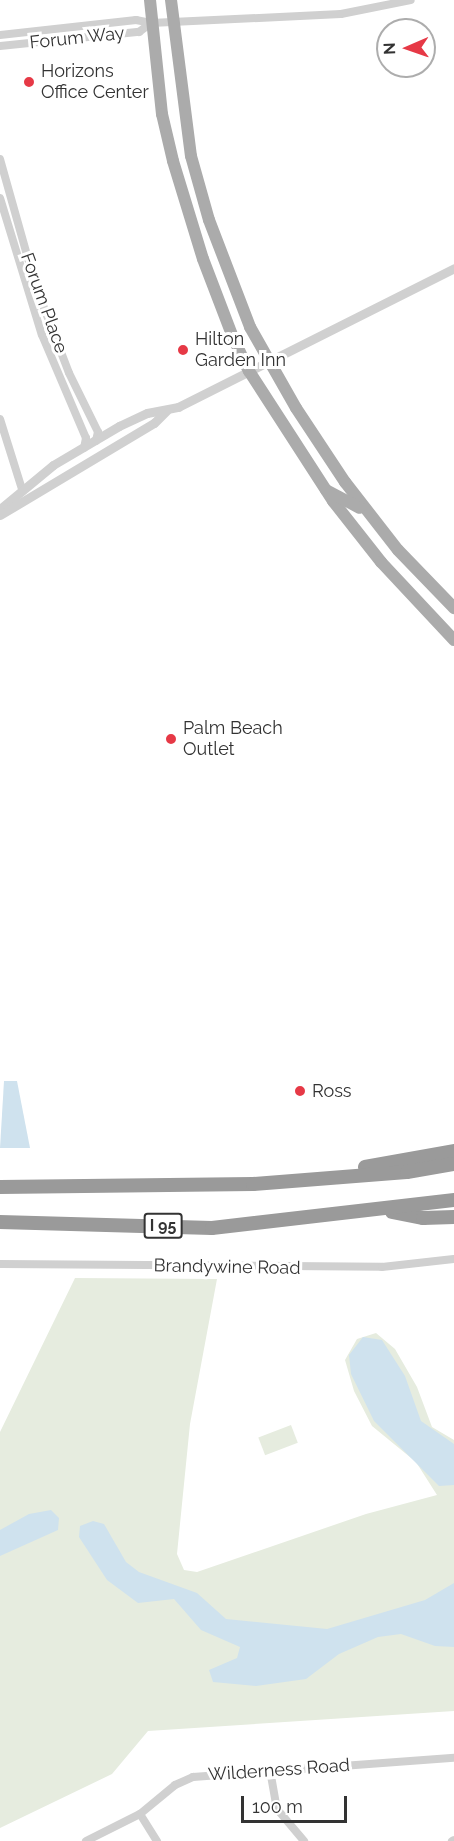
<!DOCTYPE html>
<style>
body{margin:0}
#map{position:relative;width:454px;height:1841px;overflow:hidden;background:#fff;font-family:Raleway,sans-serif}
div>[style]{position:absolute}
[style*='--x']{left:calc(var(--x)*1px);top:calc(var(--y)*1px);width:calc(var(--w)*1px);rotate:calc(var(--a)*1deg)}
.green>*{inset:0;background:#e6ecdf;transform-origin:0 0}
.water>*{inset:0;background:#cfe2ee}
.minor>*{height:8px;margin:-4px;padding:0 4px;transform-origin:4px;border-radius:4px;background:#d0d0d0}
.tertiary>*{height:9px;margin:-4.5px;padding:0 4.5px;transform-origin:4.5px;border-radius:4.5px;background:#d0d0d0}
.primary>*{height:12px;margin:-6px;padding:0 6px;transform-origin:6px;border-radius:6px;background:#ababab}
.motorway>*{height:14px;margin:-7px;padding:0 7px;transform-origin:7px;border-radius:7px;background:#9a9a9a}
.dots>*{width:16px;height:16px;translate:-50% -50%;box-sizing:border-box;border:3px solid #fff;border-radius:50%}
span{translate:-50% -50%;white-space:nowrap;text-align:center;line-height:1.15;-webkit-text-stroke:6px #fff;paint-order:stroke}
.shield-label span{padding:2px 4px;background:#fff;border:2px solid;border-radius:4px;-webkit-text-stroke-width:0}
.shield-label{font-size:16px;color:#333;font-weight:700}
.street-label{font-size:18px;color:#333}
.poi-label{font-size:18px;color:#333}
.left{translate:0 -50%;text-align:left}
.north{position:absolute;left:376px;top:18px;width:60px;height:60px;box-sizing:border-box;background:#fff;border:2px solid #adadad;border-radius:50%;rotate:268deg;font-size:16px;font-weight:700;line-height:24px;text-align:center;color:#333}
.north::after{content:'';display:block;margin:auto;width:21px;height:27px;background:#e63946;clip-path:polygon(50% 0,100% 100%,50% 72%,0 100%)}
.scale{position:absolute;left:241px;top:1796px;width:106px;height:27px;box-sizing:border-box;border:3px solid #333;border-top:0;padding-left:8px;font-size:18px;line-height:21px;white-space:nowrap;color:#333;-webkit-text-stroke:4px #fff;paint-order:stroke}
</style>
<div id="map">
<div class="green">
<div style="clip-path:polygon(75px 1278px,217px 1279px,190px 1424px,177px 1554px,184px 1570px,197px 1572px,366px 1514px,437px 1495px,416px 1462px,372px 1426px,354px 1391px,345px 1360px,357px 1339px,376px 1333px,395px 1349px,417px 1387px,432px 1427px,454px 1440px,454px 1711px,148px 1731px,112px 1774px,0 1828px,0 1432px)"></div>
<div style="left:291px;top:1425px;width:19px;height:35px;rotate:69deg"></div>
</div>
<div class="water">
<div style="clip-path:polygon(4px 1081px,17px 1081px,30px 1148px,0 1148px)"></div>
<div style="clip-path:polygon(363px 1337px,382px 1340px,405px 1376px,421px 1421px,454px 1444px,454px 1485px,439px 1486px,374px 1421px,351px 1374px,349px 1355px)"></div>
<div style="clip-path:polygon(51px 1510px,59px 1518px,58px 1530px,0 1556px,0 1530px,29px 1514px)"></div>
<div style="clip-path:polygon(93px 1521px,104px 1524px,126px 1562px,139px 1572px,197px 1593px,226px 1619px,327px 1629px,425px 1600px,454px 1583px,454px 1647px,435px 1646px,401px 1634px,378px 1637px,339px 1654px,306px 1679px,256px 1686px,213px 1682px,209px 1670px,237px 1658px,240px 1647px,201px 1630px,174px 1599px,138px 1603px,107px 1580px,79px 1537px,80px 1526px)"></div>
</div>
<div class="minor">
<div style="--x:0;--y:35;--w:137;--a:-6.3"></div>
<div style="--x:136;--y:20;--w:15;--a:11"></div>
<div style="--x:151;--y:23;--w:190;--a:-2.7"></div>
<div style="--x:341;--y:14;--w:71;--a:-11.3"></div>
<div style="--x:0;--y:46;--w:140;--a:-5.8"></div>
<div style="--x:139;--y:32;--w:15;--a:-37"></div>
<div style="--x:0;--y:159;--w:133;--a:74.3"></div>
<div style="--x:36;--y:287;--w:92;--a:69"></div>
<div style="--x:69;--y:373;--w:66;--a:63.8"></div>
<div style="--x:98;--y:432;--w:9;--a:103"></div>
<div style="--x:0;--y:198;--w:143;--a:73"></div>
<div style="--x:42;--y:335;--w:112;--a:66.9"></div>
<div style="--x:86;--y:438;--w:10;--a:101"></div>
<div style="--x:0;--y:419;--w:73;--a:72.6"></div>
<div style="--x:0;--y:1264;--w:382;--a:0.4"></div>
<div style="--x:382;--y:1267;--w:72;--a:-6.3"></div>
<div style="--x:270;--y:1770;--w:40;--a:80"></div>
<div style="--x:277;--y:1809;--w:42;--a:49.8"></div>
<div style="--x:140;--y:1814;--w:32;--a:58"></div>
<div style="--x:86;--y:1841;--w:60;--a:-26.6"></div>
<div style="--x:140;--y:1814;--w:45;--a:-39.6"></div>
<div style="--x:175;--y:1785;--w:20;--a:-24"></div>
<div style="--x:193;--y:1777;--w:262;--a:-4.2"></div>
<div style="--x:452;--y:1841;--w:2;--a:-27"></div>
</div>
<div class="tertiary">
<div style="--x:0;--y:509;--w:69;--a:-39.7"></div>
<div style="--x:53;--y:465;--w:77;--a:-30.6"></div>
<div style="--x:119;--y:426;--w:31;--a:-25"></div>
<div style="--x:147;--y:413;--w:32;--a:-11"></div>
<div style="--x:178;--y:407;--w:309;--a:-26.7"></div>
<div style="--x:0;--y:515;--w:179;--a:-30.9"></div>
<div style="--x:154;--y:423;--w:18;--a:-45"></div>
</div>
<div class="primary">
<div style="--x:150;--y:0;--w:115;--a:84"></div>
<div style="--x:162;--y:114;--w:48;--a:76.8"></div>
<div style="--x:173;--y:161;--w:102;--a:73"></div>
<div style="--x:203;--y:259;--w:81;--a:69.1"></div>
<div style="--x:232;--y:335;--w:40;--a:65"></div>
<div style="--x:249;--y:371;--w:155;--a:57.1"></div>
<div style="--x:333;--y:501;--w:78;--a:51.8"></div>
<div style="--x:381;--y:562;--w:107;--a:46.9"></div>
<div style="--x:171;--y:0;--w:157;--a:82.7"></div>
<div style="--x:191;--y:156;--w:66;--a:74.3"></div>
<div style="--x:209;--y:220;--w:115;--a:69"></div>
<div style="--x:250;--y:327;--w:93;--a:60.4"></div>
<div style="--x:296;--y:408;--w:89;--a:56.5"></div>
<div style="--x:345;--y:482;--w:86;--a:52.1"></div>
<div style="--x:398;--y:550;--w:81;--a:46"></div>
<div style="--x:326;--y:490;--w:38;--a:28"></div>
</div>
<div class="motorway">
<div style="--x:365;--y:1167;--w:90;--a:-10.2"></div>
<div style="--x:0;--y:1187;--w:253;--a:-0.7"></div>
<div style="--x:253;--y:1184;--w:154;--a:-4.5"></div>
<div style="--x:407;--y:1172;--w:48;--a:-9.7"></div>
<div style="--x:392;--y:1212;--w:32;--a:11"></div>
<div style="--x:423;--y:1218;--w:31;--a:-2"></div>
<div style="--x:0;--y:1222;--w:212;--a:1.6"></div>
<div style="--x:212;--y:1228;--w:244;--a:-6.6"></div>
</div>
<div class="dots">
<div style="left:29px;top:82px;background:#e63946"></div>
<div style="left:183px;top:350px;background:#e63946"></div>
<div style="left:171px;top:739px;background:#e63946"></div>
<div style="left:300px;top:1091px;background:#e63946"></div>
</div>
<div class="shield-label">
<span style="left:163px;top:1226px">I 95</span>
</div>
<div class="street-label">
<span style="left:77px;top:38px;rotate:-6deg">Forum Way</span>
<span style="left:44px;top:303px;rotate:70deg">Forum Place</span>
<span style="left:227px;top:1267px;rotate:1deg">Brandywine Road</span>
<span style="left:279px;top:1770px;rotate:-4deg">Wilderness Road</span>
</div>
<div class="poi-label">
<span class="left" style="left:41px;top:82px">Horizons<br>Office Center</span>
<span class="left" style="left:195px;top:350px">Hilton<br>Garden Inn</span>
<span class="left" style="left:183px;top:739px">Palm Beach<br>Outlet</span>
<span class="left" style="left:312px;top:1091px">Ross</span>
</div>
<div class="north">N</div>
<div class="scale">100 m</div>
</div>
